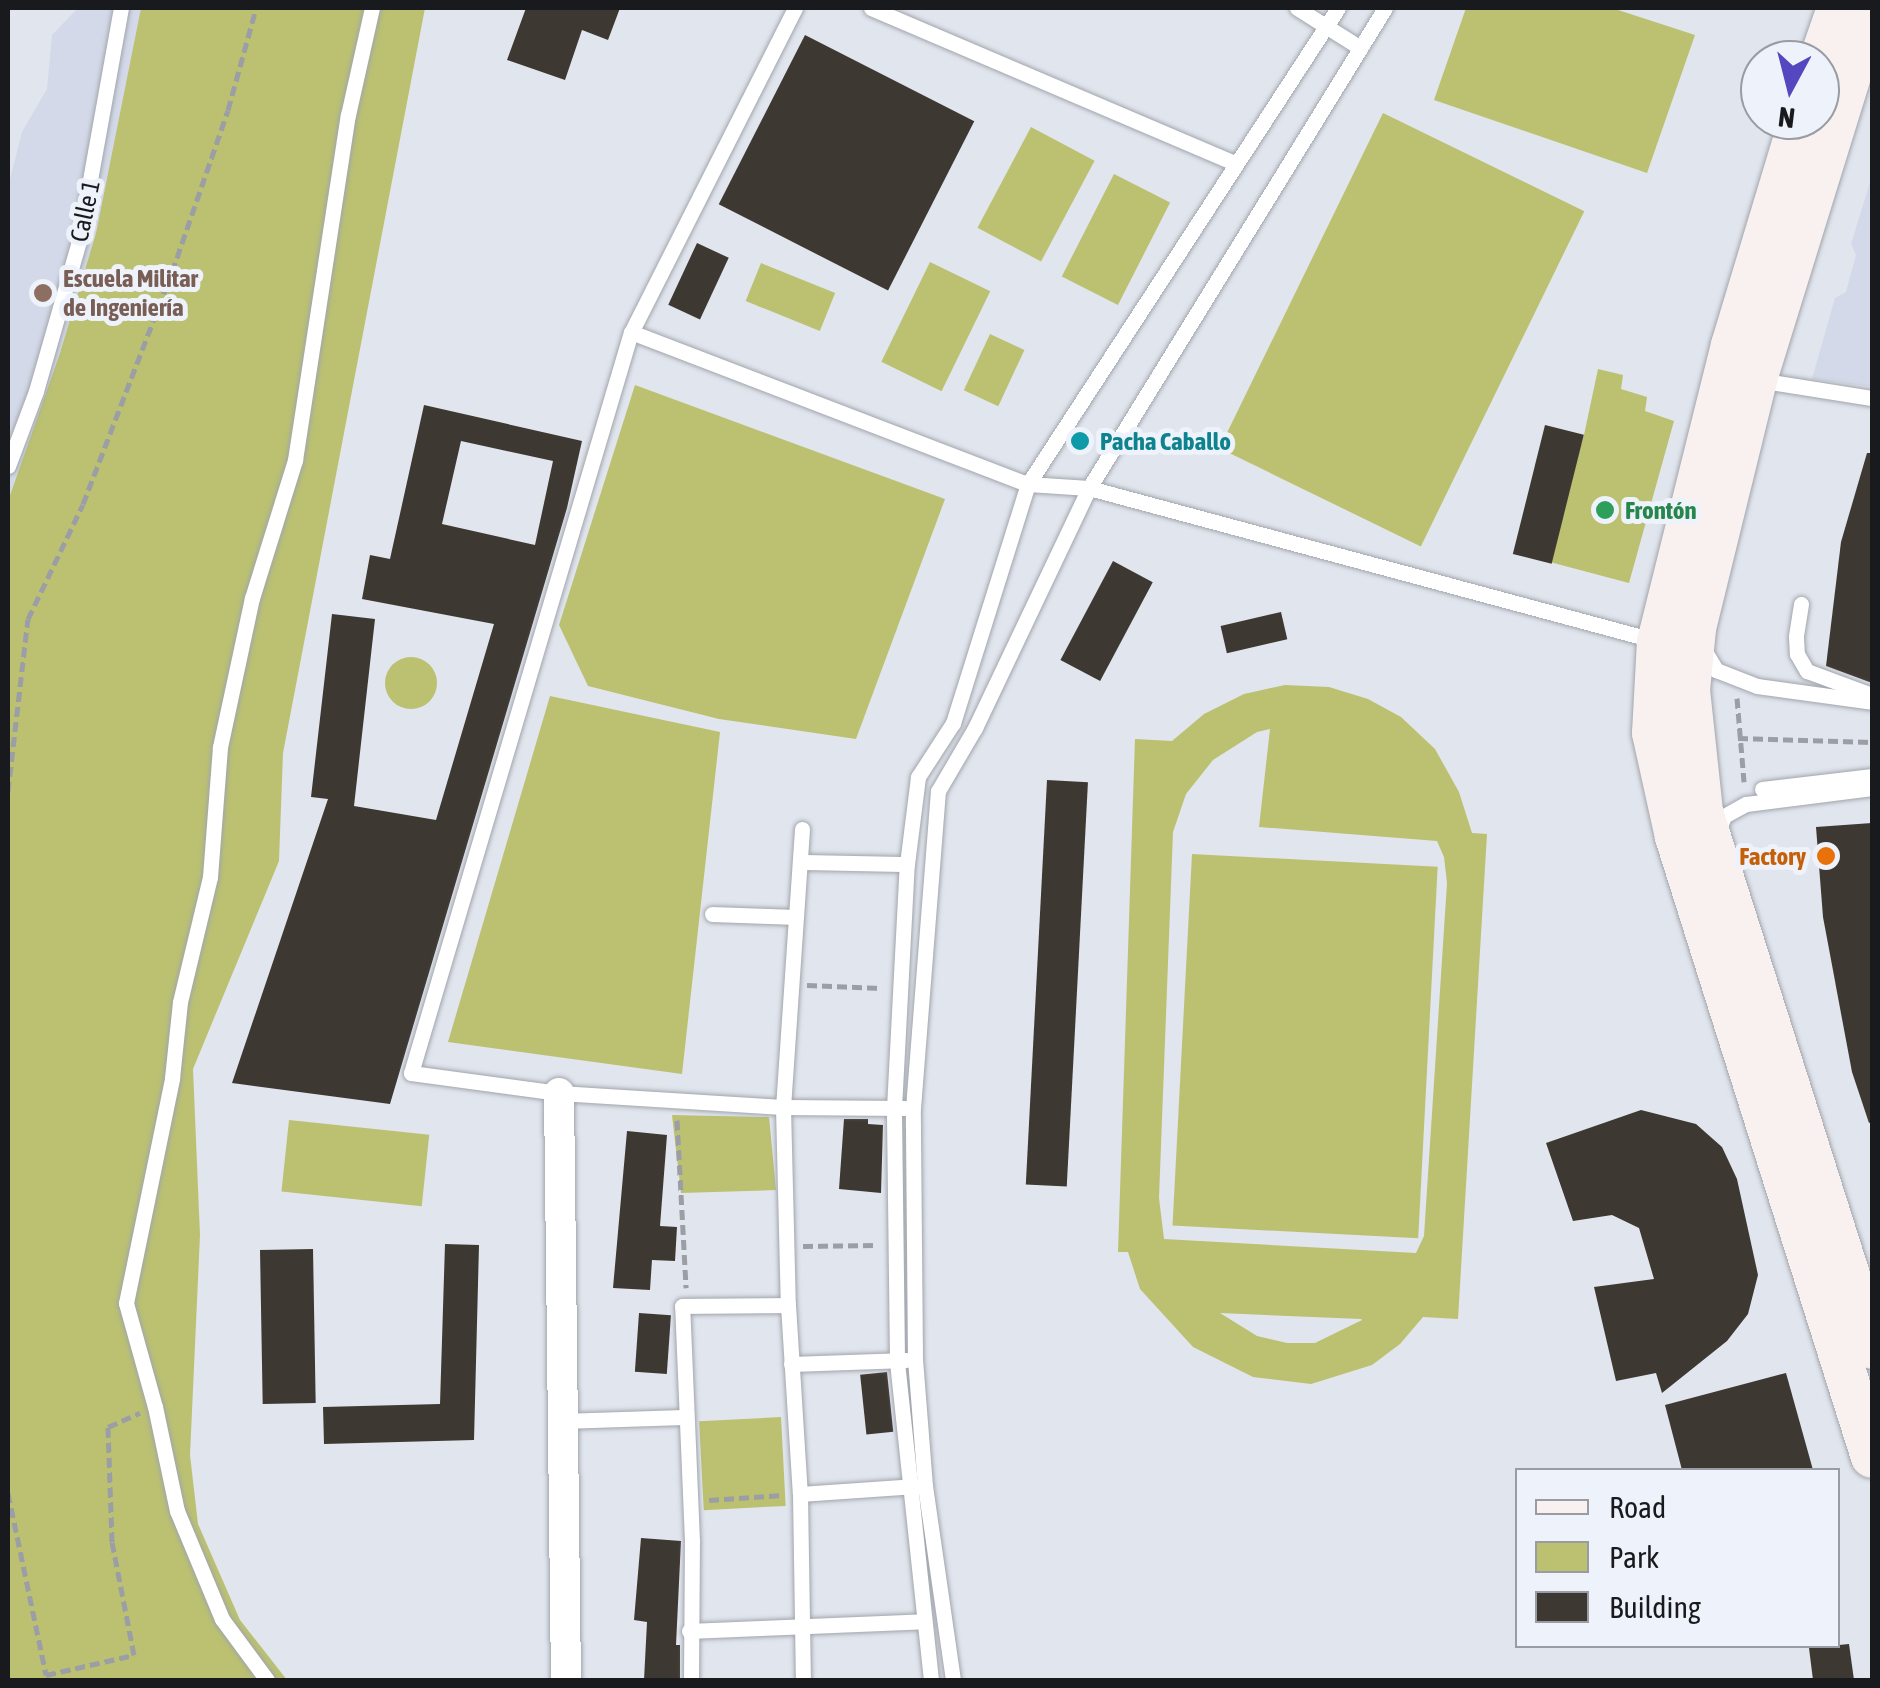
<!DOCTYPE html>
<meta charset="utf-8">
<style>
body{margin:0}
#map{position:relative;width:1880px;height:1688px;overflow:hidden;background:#e1e5ed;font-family:"Asap Condensed",sans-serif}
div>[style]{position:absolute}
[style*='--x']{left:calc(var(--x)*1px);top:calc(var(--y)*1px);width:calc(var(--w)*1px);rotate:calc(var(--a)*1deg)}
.built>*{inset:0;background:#d3d9e8}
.green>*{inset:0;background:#bbc171;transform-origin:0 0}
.round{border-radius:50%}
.building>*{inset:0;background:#3e3833;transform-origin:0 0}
.path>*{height:5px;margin-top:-2.5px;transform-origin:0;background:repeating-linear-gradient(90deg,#9b9ea5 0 10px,transparent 0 15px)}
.roads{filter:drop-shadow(0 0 2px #a1a5ac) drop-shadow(0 0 2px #a1a5ac)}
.lane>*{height:15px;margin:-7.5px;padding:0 7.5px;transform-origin:7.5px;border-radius:7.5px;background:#fff}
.street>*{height:30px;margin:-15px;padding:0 15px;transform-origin:15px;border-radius:15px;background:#fff}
.secondary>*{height:42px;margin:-21px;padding:0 21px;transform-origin:21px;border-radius:21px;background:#f9f0f0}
.dots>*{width:28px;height:28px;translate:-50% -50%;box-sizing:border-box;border:5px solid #eef2fa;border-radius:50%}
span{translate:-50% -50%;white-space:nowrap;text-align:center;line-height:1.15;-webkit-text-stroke:10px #eef2fa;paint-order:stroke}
.street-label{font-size:25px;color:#191a1d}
.education-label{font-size:25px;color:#785e54;font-weight:700}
.left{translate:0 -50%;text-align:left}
.culture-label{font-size:25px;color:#0d838f;font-weight:700}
.leisure-label{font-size:25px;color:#27864d;font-weight:700}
.food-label{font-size:25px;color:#c56008;font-weight:700}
.right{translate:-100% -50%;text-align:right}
.frame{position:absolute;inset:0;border:10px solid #191a1d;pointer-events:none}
.legend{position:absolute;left:1515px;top:1468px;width:325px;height:180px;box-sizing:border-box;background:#eef2fa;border:2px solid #999ca2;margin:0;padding:12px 18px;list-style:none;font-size:30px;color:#191a1d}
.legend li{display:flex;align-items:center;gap:20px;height:50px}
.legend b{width:50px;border:2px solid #999ca2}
.north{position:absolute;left:1740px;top:40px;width:100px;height:100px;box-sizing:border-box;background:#eef2fa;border:2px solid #999ca2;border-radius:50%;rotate:187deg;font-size:28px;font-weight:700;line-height:40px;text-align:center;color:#191a1d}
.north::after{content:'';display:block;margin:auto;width:35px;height:45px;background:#5547bf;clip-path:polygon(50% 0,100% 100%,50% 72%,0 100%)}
</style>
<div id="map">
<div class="built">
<div style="clip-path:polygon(78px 8px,141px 8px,96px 233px,60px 353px,8px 501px,8px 187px,22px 132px,47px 89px,52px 35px)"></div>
<div style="clip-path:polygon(1872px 176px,1872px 387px,1812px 379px,1835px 298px,1846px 292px,1856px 255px,1851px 244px)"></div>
</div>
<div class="green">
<div style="clip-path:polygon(141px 8px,425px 8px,283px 753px,279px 861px,193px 1069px,200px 1235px,190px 1455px,198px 1524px,240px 1620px,287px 1680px,8px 1680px,8px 501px,60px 353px,96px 233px)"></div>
<div style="clip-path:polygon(1466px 8px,1612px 8px,1695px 35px,1647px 173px,1434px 100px)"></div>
<div style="left:1383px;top:113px;width:224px;height:373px;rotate:26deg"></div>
<div style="left:1031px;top:127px;width:72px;height:114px;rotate:28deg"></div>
<div style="left:1114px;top:174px;width:63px;height:115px;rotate:27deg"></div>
<div style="left:930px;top:262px;width:67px;height:111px;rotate:26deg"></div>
<div style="left:761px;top:263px;width:80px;height:41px;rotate:22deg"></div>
<div style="left:990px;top:334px;width:38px;height:62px;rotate:25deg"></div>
<div style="clip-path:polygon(1598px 369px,1623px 375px,1621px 389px,1647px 397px,1645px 411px,1674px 421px,1629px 583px,1546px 561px,1584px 435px)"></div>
<div style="clip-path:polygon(635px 385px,945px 499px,856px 739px,719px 719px,588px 686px,559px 625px)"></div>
<div class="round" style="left:385px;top:657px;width:52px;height:52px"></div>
<div style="clip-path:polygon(evenodd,1285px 685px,1329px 687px,1368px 699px,1401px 717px,1435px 749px,1459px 792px,1472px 833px,1487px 834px,1458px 1319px,1423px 1317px,1400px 1344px,1372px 1365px,1311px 1384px,1253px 1377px,1193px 1347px,1140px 1289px,1128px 1252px,1118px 1252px,1135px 739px,1172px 741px,1204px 714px,1244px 694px,1285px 685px,1270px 729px,1259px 827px,1437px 841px,1444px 857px,1447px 883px,1424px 1236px,1416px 1253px,1164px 1239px,1159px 1198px,1173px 832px,1186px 794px,1213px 760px,1257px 732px,1270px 729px,1285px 685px,1220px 1313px,1361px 1319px,1362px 1320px,1315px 1343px,1287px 1343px,1257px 1336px,1220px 1313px)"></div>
<div style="clip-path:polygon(550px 696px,720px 732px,682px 1074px,448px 1042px)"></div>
<div style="left:1192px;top:854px;width:246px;height:372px;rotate:3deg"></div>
<div style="clip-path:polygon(672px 1115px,769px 1117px,776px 1190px,681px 1193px)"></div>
<div style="left:289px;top:1120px;width:141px;height:72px;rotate:6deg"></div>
<div style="left:781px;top:1417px;width:89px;height:82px;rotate:87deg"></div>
</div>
<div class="building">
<div style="clip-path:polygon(526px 8px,620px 8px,608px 40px,582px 30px,565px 80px,507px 60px)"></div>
<div style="left:805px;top:35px;width:190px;height:190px;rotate:27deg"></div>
<div style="left:697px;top:243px;width:35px;height:68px;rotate:25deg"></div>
<div style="clip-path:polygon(evenodd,424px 405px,582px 441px,567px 508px,390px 1104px,232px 1083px,328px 799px,311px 797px,332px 614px,375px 619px,354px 806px,436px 820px,494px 624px,362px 599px,370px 555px,390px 559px,424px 405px,461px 441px,553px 461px,535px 545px,442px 524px,461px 441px)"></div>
<div style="left:1545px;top:425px;width:40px;height:133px;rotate:14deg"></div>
<div style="clip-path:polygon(1867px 453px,1872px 453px,1872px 683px,1826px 666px,1841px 542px)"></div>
<div style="left:1113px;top:561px;width:45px;height:112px;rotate:28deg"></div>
<div style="left:1281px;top:612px;width:28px;height:62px;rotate:77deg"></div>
<div style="left:1047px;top:780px;width:41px;height:405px;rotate:3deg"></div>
<div style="clip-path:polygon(1872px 823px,1872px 1122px,1869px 1123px,1852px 1072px,1823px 917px,1816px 827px)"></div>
<div style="clip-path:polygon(1641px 1110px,1696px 1124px,1722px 1147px,1737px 1179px,1758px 1275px,1748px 1314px,1727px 1341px,1662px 1393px,1656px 1373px,1616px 1381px,1594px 1287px,1654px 1279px,1639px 1228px,1612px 1215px,1573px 1221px,1546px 1143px)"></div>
<div style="clip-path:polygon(844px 1119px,868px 1119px,868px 1124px,883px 1125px,881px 1193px,839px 1189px)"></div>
<div style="clip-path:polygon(627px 1131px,667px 1135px,660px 1226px,677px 1227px,675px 1261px,652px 1260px,650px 1290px,613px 1288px)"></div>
<div style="clip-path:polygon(445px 1244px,479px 1245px,474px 1440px,324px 1444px,323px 1407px,440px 1404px)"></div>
<div style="left:313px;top:1249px;width:154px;height:53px;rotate:89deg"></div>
<div style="left:639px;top:1313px;width:32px;height:59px;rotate:4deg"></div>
<div style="left:887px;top:1372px;width:60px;height:27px;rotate:84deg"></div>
<div style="clip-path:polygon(1786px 1373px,1813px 1470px,1682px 1470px,1665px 1405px)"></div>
<div style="clip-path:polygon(641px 1538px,681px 1541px,676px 1645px,680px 1645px,680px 1680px,644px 1680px,647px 1622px,634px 1620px)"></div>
<div style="clip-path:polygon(1849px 1644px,1854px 1680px,1813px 1680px,1809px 1648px)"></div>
</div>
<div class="path">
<div style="--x:1737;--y:698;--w:84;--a:85.2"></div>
<div style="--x:1738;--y:738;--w:134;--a:1.7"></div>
<div style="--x:8;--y:791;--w:173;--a:-83.4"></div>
<div style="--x:28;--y:619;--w:127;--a:-64.4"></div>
<div style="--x:83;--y:504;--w:248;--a:-69"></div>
<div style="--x:172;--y:272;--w:171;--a:-70.9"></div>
<div style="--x:228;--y:110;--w:106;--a:-74.6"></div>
<div style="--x:807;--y:985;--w:74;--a:2.3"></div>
<div style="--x:677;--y:1120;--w:168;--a:86.9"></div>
<div style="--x:803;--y:1246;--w:74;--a:-0.8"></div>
<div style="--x:8;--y:1493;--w:186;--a:78.2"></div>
<div style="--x:46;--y:1675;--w:90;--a:-12.8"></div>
<div style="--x:134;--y:1655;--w:115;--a:-101"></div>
<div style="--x:112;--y:1542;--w:115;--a:-92"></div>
<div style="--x:108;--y:1427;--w:35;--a:-24"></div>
<div style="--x:709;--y:1500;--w:74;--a:-3.9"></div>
</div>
<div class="roads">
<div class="lane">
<div style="--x:795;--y:8;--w:363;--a:116.8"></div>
<div style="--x:631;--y:332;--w:773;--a:106.54"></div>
<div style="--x:411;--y:1073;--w:149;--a:7.7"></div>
<div style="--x:559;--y:1093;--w:224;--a:3.6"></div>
<div style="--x:783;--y:1107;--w:121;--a:0.5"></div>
<div style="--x:871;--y:8;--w:395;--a:23.1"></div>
<div style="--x:1297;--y:8;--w:73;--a:32.2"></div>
<div style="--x:631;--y:332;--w:425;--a:21"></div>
<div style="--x:1028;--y:484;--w:61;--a:3.8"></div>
<div style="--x:1089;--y:488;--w:584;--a:15.08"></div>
<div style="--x:1758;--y:380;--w:115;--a:9"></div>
<div style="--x:8;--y:466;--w:80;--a:-69.5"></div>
<div style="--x:36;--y:391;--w:156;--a:-74"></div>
<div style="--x:79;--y:241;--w:237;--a:-79.8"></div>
<div style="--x:1801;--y:604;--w:33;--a:99"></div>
<div style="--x:1796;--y:637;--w:17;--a:87"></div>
<div style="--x:1797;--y:654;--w:20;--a:60"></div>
<div style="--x:1807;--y:671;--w:69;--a:20.3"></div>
<div style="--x:1703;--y:648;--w:26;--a:59"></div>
<div style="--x:1716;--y:670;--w:44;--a:21.3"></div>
<div style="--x:1757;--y:686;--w:116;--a:7.9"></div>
<div style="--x:1762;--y:789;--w:111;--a:-6.7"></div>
<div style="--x:802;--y:829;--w:279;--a:93.9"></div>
<div style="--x:783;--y:1107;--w:198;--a:88.6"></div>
<div style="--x:788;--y:1305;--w:189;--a:86.4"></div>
<div style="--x:800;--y:1494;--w:186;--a:89.1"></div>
<div style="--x:1718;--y:831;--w:16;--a:-68"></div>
<div style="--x:1724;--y:816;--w:25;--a:-29"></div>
<div style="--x:1746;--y:804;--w:127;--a:-7.2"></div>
<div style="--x:800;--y:862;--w:107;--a:1.1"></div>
<div style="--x:712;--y:914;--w:84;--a:2"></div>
<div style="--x:791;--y:1364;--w:115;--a:-2"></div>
<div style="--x:561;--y:1421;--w:123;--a:-1.9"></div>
<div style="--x:800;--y:1494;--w:116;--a:-3.9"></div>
<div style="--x:689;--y:1631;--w:234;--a:-2.4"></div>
<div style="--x:267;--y:1680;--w:76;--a:-126.4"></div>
<div style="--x:222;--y:1619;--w:117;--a:-112.6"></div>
<div style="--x:177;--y:1511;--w:106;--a:-101.9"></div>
<div style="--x:155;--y:1407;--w:108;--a:-105.6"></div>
<div style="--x:126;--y:1303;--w:230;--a:-78.4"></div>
<div style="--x:172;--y:1078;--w:76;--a:-84"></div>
<div style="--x:180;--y:1002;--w:129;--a:-76.5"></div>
<div style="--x:210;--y:877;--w:130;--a:-85.6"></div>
<div style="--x:220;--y:747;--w:152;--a:-77.9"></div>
<div style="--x:252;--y:598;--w:145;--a:-72.7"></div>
<div style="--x:295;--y:460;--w:349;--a:-81.3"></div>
<div style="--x:348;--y:115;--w:110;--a:-77.4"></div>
<div style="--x:691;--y:1680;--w:139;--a:-89.6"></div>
<div style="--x:692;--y:1541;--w:235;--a:-92.4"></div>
<div style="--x:682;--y:1306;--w:106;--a:-0.5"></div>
<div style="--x:931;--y:1680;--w:322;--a:-96.1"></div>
<div style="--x:897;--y:1360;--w:252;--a:-90.7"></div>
<div style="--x:894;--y:1108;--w:244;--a:-87"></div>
<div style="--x:907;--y:864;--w:88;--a:-82.8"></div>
<div style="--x:918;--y:777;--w:64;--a:-57.1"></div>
<div style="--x:953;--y:723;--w:250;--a:-72.6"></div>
<div style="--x:1028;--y:484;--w:568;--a:-56.93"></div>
<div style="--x:953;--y:1680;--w:196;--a:-98.2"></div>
<div style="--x:925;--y:1486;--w:126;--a:-94.5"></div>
<div style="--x:915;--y:1360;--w:252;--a:-90.5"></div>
<div style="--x:913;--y:1108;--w:318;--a:-85.5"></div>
<div style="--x:938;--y:791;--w:73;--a:-59.6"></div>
<div style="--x:975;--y:728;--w:266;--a:-64.6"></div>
<div style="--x:1089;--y:488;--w:564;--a:-58.34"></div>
</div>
<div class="street">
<div style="--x:559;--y:1093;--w:587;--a:89.32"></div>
</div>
<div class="secondary">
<div style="--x:1871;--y:8;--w:389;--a:107.2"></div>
<div style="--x:1756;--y:380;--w:256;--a:103.8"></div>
<div style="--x:1695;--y:629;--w:61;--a:95.6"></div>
<div style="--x:1689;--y:690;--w:123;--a:83.9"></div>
<div style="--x:1702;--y:812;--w:562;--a:72.4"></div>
<div style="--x:1820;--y:60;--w:55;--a:-70.9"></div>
<div style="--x:1800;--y:120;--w:235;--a:106.8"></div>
<div style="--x:1732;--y:345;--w:305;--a:104"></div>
<div style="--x:1658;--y:641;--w:92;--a:93.1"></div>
<div style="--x:1653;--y:733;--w:107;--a:77.5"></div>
<div style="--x:1676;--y:837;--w:650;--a:72.46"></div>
</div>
</div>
<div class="dots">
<div style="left:43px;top:293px;background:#8d6e63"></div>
<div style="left:1080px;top:441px;background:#0f9aa8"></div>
<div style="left:1605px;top:510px;background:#2e9e5b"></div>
<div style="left:1826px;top:856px;background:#e8710a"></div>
</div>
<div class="street-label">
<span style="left:85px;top:211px;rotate:-78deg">Calle 1</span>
</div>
<div class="education-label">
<span class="left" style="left:63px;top:293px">Escuela Militar<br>de Ingeniería</span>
</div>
<div class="culture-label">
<span class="left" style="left:1100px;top:441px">Pacha Caballo</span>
</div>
<div class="leisure-label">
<span class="left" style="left:1625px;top:510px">Frontón</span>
</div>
<div class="food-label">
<span class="right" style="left:1806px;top:856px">Factory</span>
</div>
<div class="frame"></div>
<ul class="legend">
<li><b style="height:12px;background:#f9f0f0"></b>Road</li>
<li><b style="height:28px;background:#bbc171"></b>Park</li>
<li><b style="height:28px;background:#3e3833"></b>Building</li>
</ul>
<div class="north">N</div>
</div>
